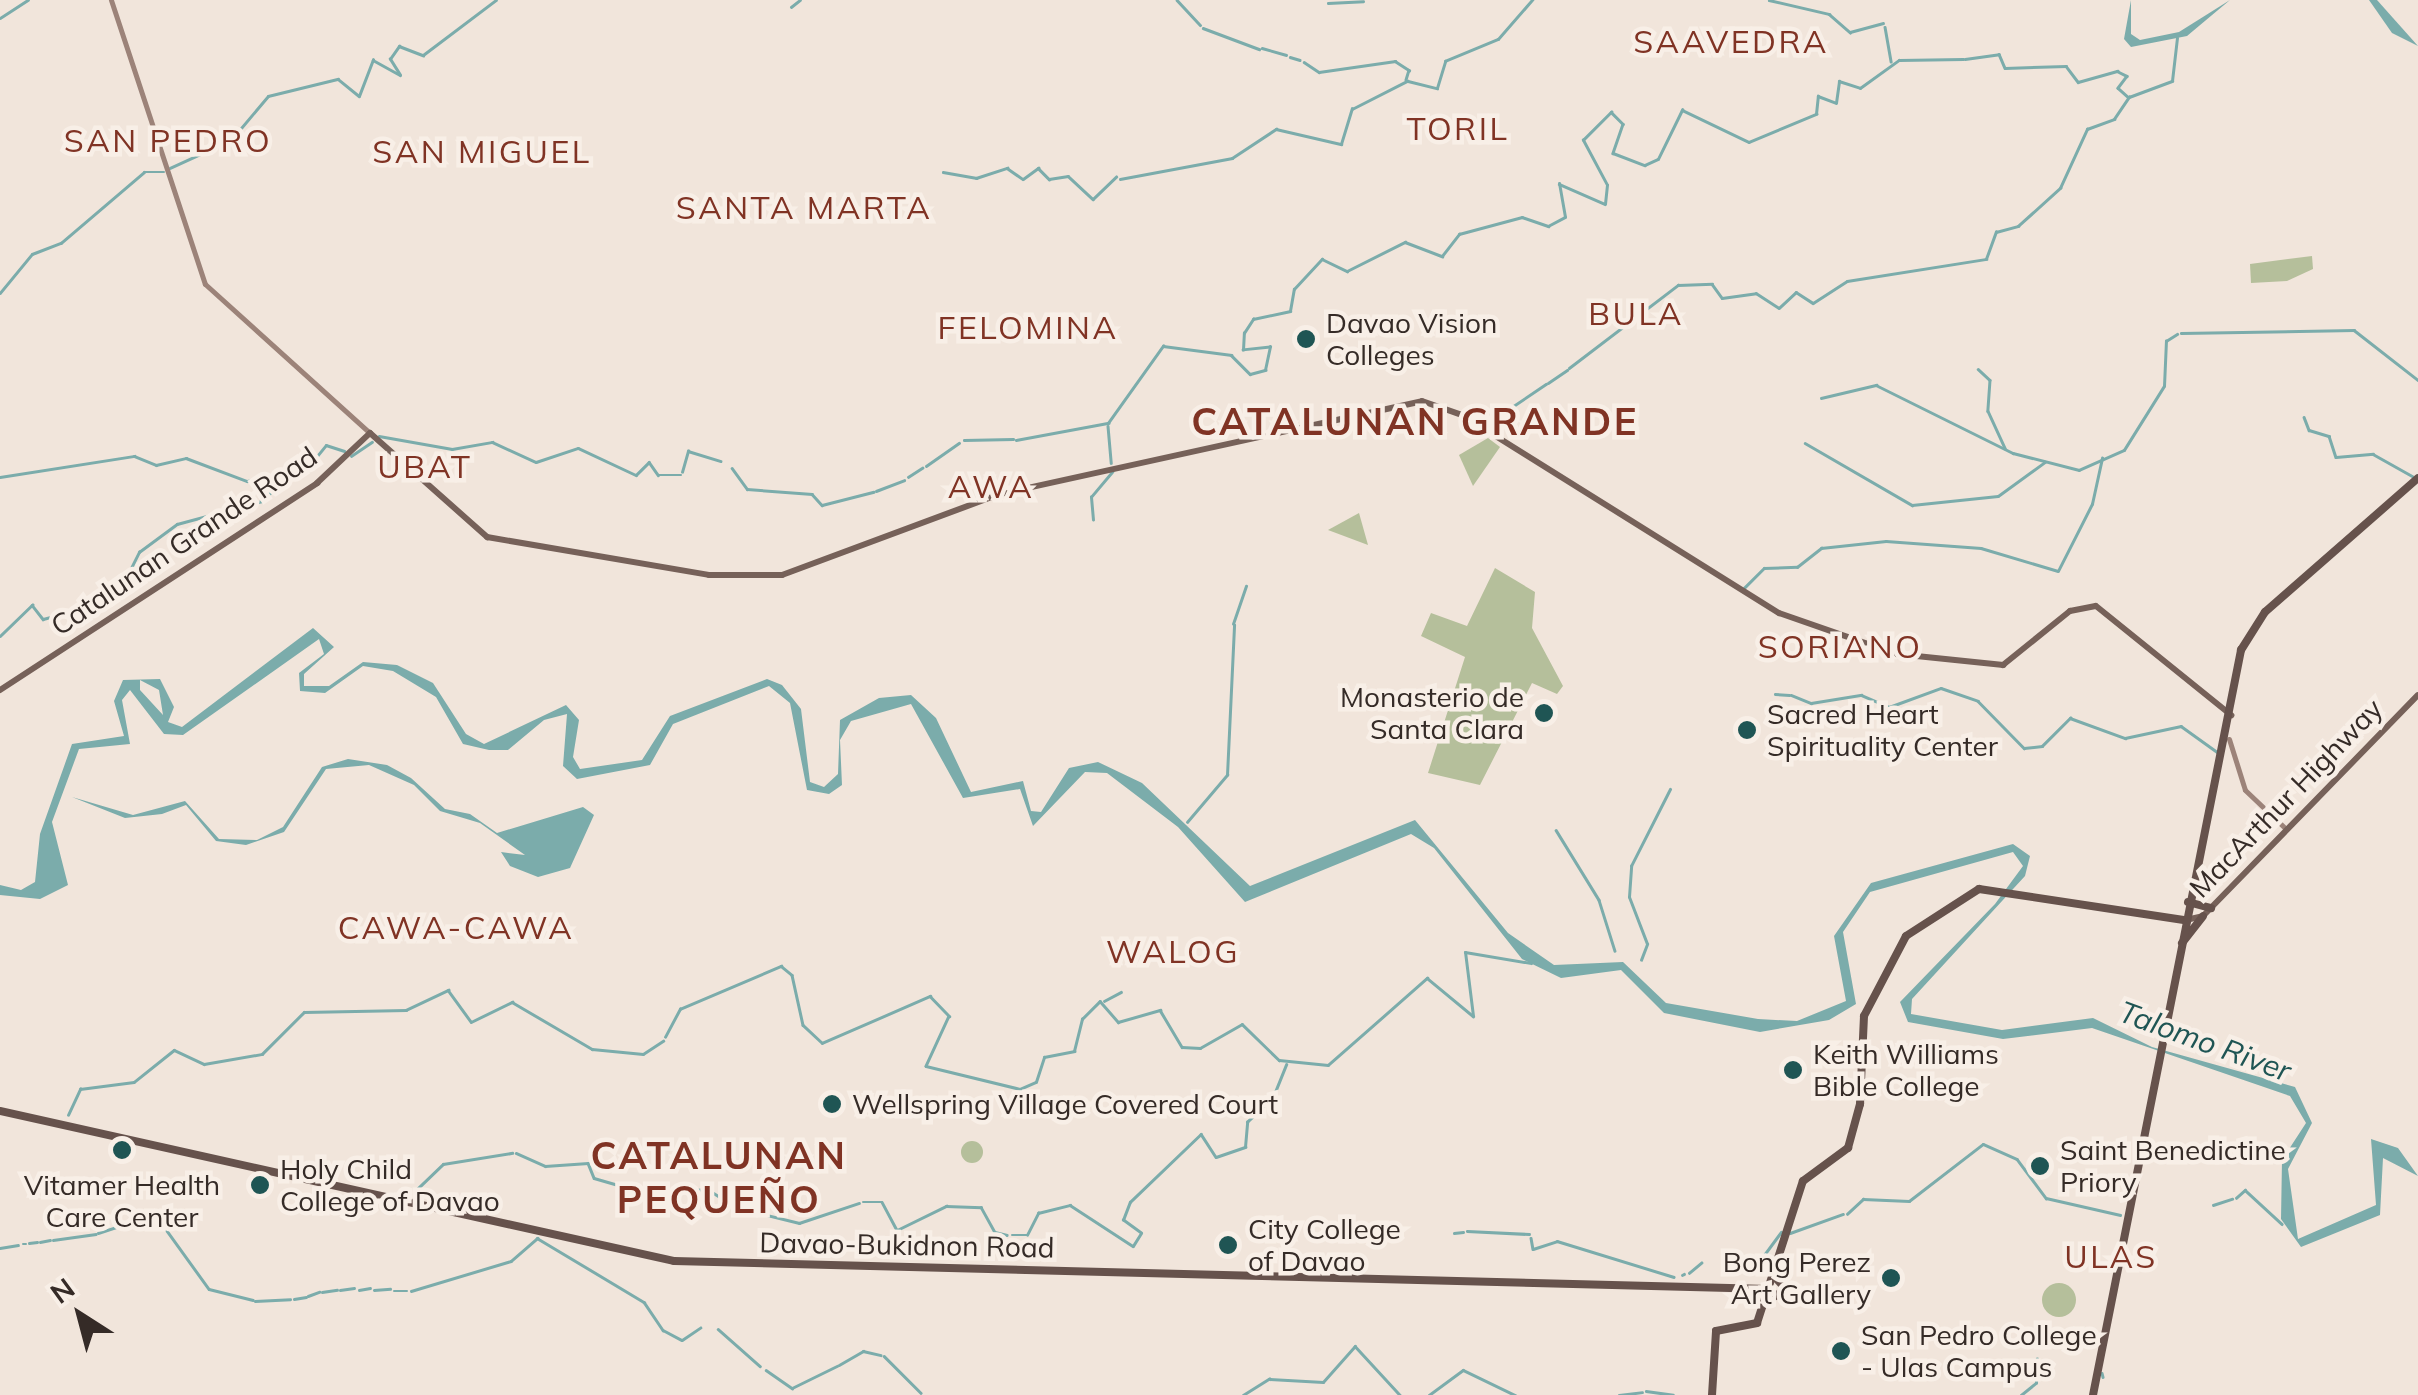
<!DOCTYPE html>
<meta charset="utf-8">
<style>
body{margin:0}
#map{position:relative;width:2418px;height:1395px;overflow:hidden;background:#f1e5db;font-family:Mulish,sans-serif}
div>[style]{position:absolute}
[style*='--x']{left:calc(var(--x)*1px);top:calc(var(--y)*1px);width:calc(var(--w)*1px);rotate:calc(var(--a)*1deg)}
.green>*{inset:0;background:#b5bf9b}
.round{border-radius:50%}
.water>*{inset:0;background:#7bacab}
.stream>*{height:2.5px;margin:-1.25px;padding:0 1.25px;transform-origin:1.25px;border-radius:1.25px;background:#7bacab}
.secondary>*{height:5px;margin:-2.5px;padding:0 2.5px;transform-origin:2.5px;border-radius:2.5px;background:#9c8379}
.primary>*{height:6px;margin:-3px;padding:0 3px;transform-origin:3px;border-radius:3px;background:#766159}
.trunk>*{height:8px;margin:-4px;padding:0 4px;transform-origin:4px;border-radius:4px;background:#66524c}
.dots>*{width:28px;height:28px;translate:-50% -50%;box-sizing:border-box;border:5px solid #f8efe7;border-radius:50%}
span{translate:-50% -50%;white-space:nowrap;text-align:center;line-height:1.15;-webkit-text-stroke:9px #f8efe7;paint-order:stroke}
.poi-label{font-size:28px;color:#352b27}
.left{translate:0 -50%;text-align:left}
.right{translate:-100% -50%;text-align:right}
.street-label{font-size:28px;color:#352b27}
.water-label{font-size:30px;color:#1f5554;font-style:italic}
.quarter-label{font-size:32px;color:#803324;letter-spacing:2.5px}
.district-label{font-size:38px;color:#803324;font-weight:700;letter-spacing:2.5px}
.north{position:absolute;left:30px;top:1265px;width:100px;height:100px;-webkit-text-stroke:8px #f8efe7;paint-order:stroke;rotate:324deg;font-size:28px;font-weight:700;line-height:40px;text-align:center;color:#352b27}
.north::after{content:'';display:block;margin:auto;width:35px;height:45px;background:#352b27;clip-path:polygon(50% 0,100% 100%,50% 72%,0 100%)}
</style>
<div id="map">
<div class="green">
<div style="clip-path:polygon(2312px 256px,2313px 269px,2287px 281px,2251px 283px,2250px 264px)"></div>
<div style="clip-path:polygon(1488px 438px,1500px 447px,1473px 486px,1459px 455px)"></div>
<div style="clip-path:polygon(1359px 513px,1368px 545px,1328px 530px)"></div>
<div style="clip-path:polygon(1495px 568px,1535px 592px,1532px 628px,1563px 686px,1557px 694px,1532px 683px,1480px 785px,1428px 773px,1465px 657px,1421px 636px,1431px 613px,1467px 626px)"></div>
<div class="round" style="left:961px;top:1141px;width:22px;height:22px"></div>
<div class="round" style="left:2042px;top:1283px;width:34px;height:34px"></div>
</div>
<div class="water">
<div style="clip-path:polygon(2131px 0,2131px 34px,2140px 40px,2179px 32px,2230px 0,2187px 36px,2131px 47px,2124px 39px)"></div>
<div style="clip-path:polygon(2369px 0,2377px 0,2418px 46px,2392px 33px)"></div>
<div style="clip-path:polygon(evenodd,313px 628px,334px 647px,304px 674px,304px 686px,329px 686px,363px 662px,397px 665px,433px 683px,466px 734px,484px 744px,566px 705px,579px 720px,573px 757px,580px 769px,642px 760px,670px 716px,767px 679px,782px 685px,801px 709px,810px 782px,824px 787px,838px 774px,840px 720px,879px 698px,911px 695px,936px 718px,971px 792px,1023px 781px,1031px 811px,1041px 812px,1069px 768px,1098px 762px,1142px 783px,1250px 886px,1415px 820px,1508px 933px,1554px 965px,1623px 962px,1666px 1003px,1758px 1019px,1797px 1021px,1846px 1001px,1834px 936px,1871px 883px,2013px 844px,2030px 856px,2025px 876px,1912px 999px,1911px 1014px,2002px 1030px,2093px 1018px,2152px 1047px,2295px 1087px,2312px 1123px,2288px 1169px,2298px 1239px,2376px 1205px,2371px 1139px,2398px 1148px,2418px 1176px,2383px 1158px,2380px 1215px,2301px 1247px,2281px 1219px,2282px 1160px,2306px 1123px,2290px 1096px,2092px 1028px,2003px 1039px,1908px 1022px,1900px 1002px,1995px 904px,2023px 866px,2013px 852px,1870px 892px,1843px 932px,1856px 1004px,1829px 1020px,1760px 1032px,1664px 1013px,1621px 970px,1561px 978px,1522px 959px,1434px 848px,1411px 834px,1245px 902px,1178px 827px,1107px 773px,1085px 772px,1033px 826px,1020px 789px,963px 798px,911px 704px,851px 721px,840px 740px,842px 785px,829px 794px,807px 790px,790px 703px,769px 686px,673px 724px,650px 765px,577px 779px,563px 766px,567px 714px,544px 720px,508px 750px,489px 750px,463px 744px,436px 697px,393px 671px,363px 666px,325px 693px,300px 691px,299px 673px,324px 654px,319px 639px,183px 735px,164px 734px,130px 690px,122px 700px,130px 744px,79px 749px,52px 822px,68px 885px,40px 899px,0 895px,0 885px,21px 890px,35px 882px,40px 834px,72px 744px,124px 736px,114px 701px,123px 680px,160px 679px,174px 707px,168px 722px,182px 727px,313px 628px,140px 680px,159px 690px,163px 715px,140px 690px,140px 680px)"></div>
<div style="clip-path:polygon(348px 759px,387px 765px,411px 778px,445px 809px,470px 814px,497px 833px,583px 807px,594px 815px,570px 868px,538px 877px,510px 866px,501px 852px,525px 855px,480px 823px,440px 811px,414px 785px,369px 765px,326px 769px,284px 832px,246px 845px,216px 841px,186px 805px,162px 814px,125px 818px,72px 797px,133px 815px,185px 801px,219px 839px,257px 840px,283px 827px,322px 767px)"></div>
</div>
<div class="stream">
<div style="--x:1177;--y:0;--w:34;--a:47"></div>
<div style="--x:1769;--y:0;--w:62;--a:13.1"></div>
<div style="--x:1829;--y:14;--w:28;--a:41"></div>
<div style="--x:1850;--y:32;--w:34;--a:-15"></div>
<div style="--x:1328;--y:3;--w:35;--a:-3"></div>
<div style="--x:791;--y:7;--w:11;--a:-38"></div>
<div style="--x:0;--y:18;--w:33;--a:-33"></div>
<div style="--x:1885;--y:27;--w:35;--a:80"></div>
<div style="--x:1203;--y:28;--w:60;--a:20.6"></div>
<div style="--x:1262;--y:48;--w:25;--a:16"></div>
<div style="--x:1290;--y:57;--w:10;--a:17"></div>
<div style="--x:1965;--y:59;--w:34;--a:-8"></div>
<div style="--x:1999;--y:54;--w:15;--a:67"></div>
<div style="--x:2005;--y:68;--w:61;--a:-1.9"></div>
<div style="--x:2066;--y:66;--w:20;--a:53"></div>
<div style="--x:2078;--y:82;--w:41;--a:-15.8"></div>
<div style="--x:2117;--y:71;--w:11;--a:27"></div>
<div style="--x:2127;--y:76;--w:15;--a:127"></div>
<div style="--x:2118;--y:88;--w:13;--a:42"></div>
<div style="--x:1304;--y:62;--w:18;--a:34"></div>
<div style="--x:1319;--y:72;--w:77;--a:-8.2"></div>
<div style="--x:1395;--y:61;--w:17;--a:33"></div>
<div style="--x:1409;--y:70;--w:10;--a:107"></div>
<div style="--x:1408;--y:81;--w:30;--a:14"></div>
<div style="--x:1437;--y:88;--w:28;--a:-73"></div>
<div style="--x:1445;--y:61;--w:57;--a:-22.5"></div>
<div style="--x:1498;--y:39;--w:52;--a:-48.9"></div>
<div style="--x:170;--y:168;--w:67;--a:-24.7"></div>
<div style="--x:231;--y:140;--w:57;--a:-49.9"></div>
<div style="--x:268;--y:96;--w:72;--a:-13.7"></div>
<div style="--x:338;--y:79;--w:27;--a:39"></div>
<div style="--x:359;--y:96;--w:39;--a:-69"></div>
<div style="--x:373;--y:60;--w:31;--a:29"></div>
<div style="--x:400;--y:75;--w:19;--a:-122"></div>
<div style="--x:390;--y:59;--w:16;--a:-55"></div>
<div style="--x:399;--y:46;--w:26;--a:21"></div>
<div style="--x:423;--y:55;--w:91;--a:-37"></div>
<div style="--x:943;--y:172;--w:34;--a:10"></div>
<div style="--x:976;--y:178;--w:33;--a:-18"></div>
<div style="--x:1007;--y:168;--w:19;--a:35"></div>
<div style="--x:1023;--y:179;--w:19;--a:-36"></div>
<div style="--x:1038;--y:168;--w:16;--a:45"></div>
<div style="--x:1049;--y:179;--w:19;--a:-9"></div>
<div style="--x:1068;--y:176;--w:34;--a:43"></div>
<div style="--x:1093;--y:199;--w:32;--a:-44"></div>
<div style="--x:1120;--y:179;--w:114;--a:-10.6"></div>
<div style="--x:1232;--y:158;--w:53;--a:-33.4"></div>
<div style="--x:1276;--y:129;--w:67;--a:13"></div>
<div style="--x:1341;--y:144;--w:37;--a:-73"></div>
<div style="--x:1352;--y:109;--w:62;--a:-27"></div>
<div style="--x:0;--y:293;--w:50;--a:-50.6"></div>
<div style="--x:32;--y:254;--w:31;--a:-21"></div>
<div style="--x:61;--y:243;--w:109;--a:-40.5"></div>
<div style="--x:144;--y:172;--w:20;--a:0"></div>
<div style="--x:2181;--y:333;--w:173;--a:-1"></div>
<div style="--x:2354;--y:330;--w:81;--a:38"></div>
<div style="--x:1569;--y:368;--w:137;--a:-37.3"></div>
<div style="--x:1678;--y:285;--w:34;--a:-2"></div>
<div style="--x:1712;--y:284;--w:17;--a:54"></div>
<div style="--x:1722;--y:298;--w:34;--a:-8"></div>
<div style="--x:1756;--y:293;--w:27;--a:33"></div>
<div style="--x:1779;--y:308;--w:23;--a:-43"></div>
<div style="--x:1796;--y:292;--w:20;--a:33"></div>
<div style="--x:1813;--y:303;--w:40;--a:-32.9"></div>
<div style="--x:1847;--y:281;--w:141;--a:-9"></div>
<div style="--x:1986;--y:259;--w:29;--a:-70"></div>
<div style="--x:1996;--y:232;--w:23;--a:-15"></div>
<div style="--x:2018;--y:226;--w:57;--a:-42.1"></div>
<div style="--x:2060;--y:188;--w:65;--a:-65.4"></div>
<div style="--x:2087;--y:129;--w:29;--a:-20"></div>
<div style="--x:2114;--y:119;--w:27;--a:-56"></div>
<div style="--x:2129;--y:97;--w:46;--a:-20.4"></div>
<div style="--x:2172;--y:81;--w:43;--a:-83.4"></div>
<div style="--x:1978;--y:369;--w:16;--a:43"></div>
<div style="--x:1990;--y:380;--w:31;--a:94"></div>
<div style="--x:1988;--y:411;--w:41;--a:65.3"></div>
<div style="--x:1548;--y:383;--w:23;--a:-34"></div>
<div style="--x:1821;--y:398;--w:57;--a:-13.3"></div>
<div style="--x:1876;--y:385;--w:153;--a:26.4"></div>
<div style="--x:2013;--y:453;--w:68;--a:14.4"></div>
<div style="--x:2079;--y:470;--w:49;--a:-24"></div>
<div style="--x:2124;--y:450;--w:75;--a:-58"></div>
<div style="--x:2164;--y:386;--w:45;--a:-87.5"></div>
<div style="--x:2166;--y:341;--w:13;--a:-32"></div>
<div style="--x:2304;--y:417;--w:14;--a:69"></div>
<div style="--x:2309;--y:430;--w:21;--a:17"></div>
<div style="--x:2329;--y:436;--w:22;--a:72"></div>
<div style="--x:2336;--y:457;--w:37;--a:-5"></div>
<div style="--x:2373;--y:454;--w:45;--a:29.4"></div>
<div style="--x:1491;--y:421;--w:66;--a:-33.9"></div>
<div style="--x:1108;--y:426;--w:37;--a:85"></div>
<div style="--x:379;--y:436;--w:74;--a:10.1"></div>
<div style="--x:452;--y:449;--w:41;--a:-9.9"></div>
<div style="--x:492;--y:442;--w:48;--a:24.4"></div>
<div style="--x:536;--y:462;--w:44;--a:-18.4"></div>
<div style="--x:578;--y:448;--w:64;--a:25"></div>
<div style="--x:636;--y:475;--w:18;--a:-45"></div>
<div style="--x:649;--y:462;--w:16;--a:55"></div>
<div style="--x:658;--y:475;--w:23;--a:0"></div>
<div style="--x:964;--y:440;--w:49;--a:-1.2"></div>
<div style="--x:1016;--y:440;--w:94;--a:-10.5"></div>
<div style="--x:1108;--y:423;--w:95;--a:-54.5"></div>
<div style="--x:1163;--y:346;--w:69;--a:7.5"></div>
<div style="--x:1231;--y:355;--w:27;--a:45"></div>
<div style="--x:1250;--y:374;--w:16;--a:-15"></div>
<div style="--x:1265;--y:370;--w:24;--a:-78"></div>
<div style="--x:1270;--y:347;--w:27;--a:174"></div>
<div style="--x:1243;--y:350;--w:17;--a:-87"></div>
<div style="--x:1244;--y:333;--w:17;--a:-57"></div>
<div style="--x:1253;--y:319;--w:38;--a:-12"></div>
<div style="--x:1290;--y:311;--w:22;--a:-80"></div>
<div style="--x:1294;--y:289;--w:41;--a:-47"></div>
<div style="--x:1322;--y:259;--w:28;--a:26"></div>
<div style="--x:1347;--y:271;--w:65;--a:-26.6"></div>
<div style="--x:1405;--y:242;--w:40;--a:21"></div>
<div style="--x:1442;--y:256;--w:28;--a:-52"></div>
<div style="--x:1459;--y:234;--w:65;--a:-15.1"></div>
<div style="--x:1522;--y:217;--w:28;--a:19"></div>
<div style="--x:1548;--y:226;--w:19;--a:-28"></div>
<div style="--x:1565;--y:217;--w:34;--a:-100"></div>
<div style="--x:1559;--y:184;--w:50;--a:23.5"></div>
<div style="--x:1605;--y:204;--w:19;--a:-84"></div>
<div style="--x:1607;--y:185;--w:51;--a:-118.1"></div>
<div style="--x:1583;--y:140;--w:40;--a:-45"></div>
<div style="--x:1611;--y:112;--w:17;--a:45"></div>
<div style="--x:1623;--y:124;--w:31;--a:109"></div>
<div style="--x:1613;--y:153;--w:34;--a:21"></div>
<div style="--x:1645;--y:165;--w:14;--a:-25"></div>
<div style="--x:1658;--y:159;--w:55;--a:-63.9"></div>
<div style="--x:1682;--y:110;--w:74;--a:25.5"></div>
<div style="--x:1749;--y:142;--w:73;--a:-22.7"></div>
<div style="--x:1816;--y:114;--w:18;--a:-84"></div>
<div style="--x:1818;--y:96;--w:19;--a:21"></div>
<div style="--x:1836;--y:103;--w:22;--a:-82"></div>
<div style="--x:1839;--y:81;--w:22;--a:18"></div>
<div style="--x:1860;--y:88;--w:48;--a:-35.7"></div>
<div style="--x:1899;--y:60;--w:64;--a:-0.9"></div>
<div style="--x:1805;--y:443;--w:124;--a:30.1"></div>
<div style="--x:1912;--y:505;--w:86;--a:-6"></div>
<div style="--x:1998;--y:496;--w:58;--a:-35.9"></div>
<div style="--x:351;--y:456;--w:25;--a:-34"></div>
<div style="--x:926;--y:466;--w:40;--a:-34.9"></div>
<div style="--x:732;--y:468;--w:26;--a:54"></div>
<div style="--x:747;--y:489;--w:65;--a:4.4"></div>
<div style="--x:812;--y:494;--w:15;--a:48"></div>
<div style="--x:822;--y:505;--w:53;--a:-14.3"></div>
<div style="--x:682;--y:472;--w:22;--a:-74"></div>
<div style="--x:688;--y:451;--w:34;--a:17"></div>
<div style="--x:0;--y:477;--w:136;--a:-8.9"></div>
<div style="--x:134;--y:456;--w:24;--a:22"></div>
<div style="--x:156;--y:465;--w:31;--a:-13"></div>
<div style="--x:186;--y:458;--w:65;--a:20.7"></div>
<div style="--x:247;--y:481;--w:59;--a:-9.8"></div>
<div style="--x:305;--y:471;--w:33;--a:-51"></div>
<div style="--x:326;--y:445;--w:19;--a:18"></div>
<div style="--x:908;--y:477;--w:17;--a:-33"></div>
<div style="--x:876;--y:491;--w:30;--a:-21"></div>
<div style="--x:1093;--y:520;--w:23;--a:-95"></div>
<div style="--x:1091;--y:497;--w:33;--a:-50"></div>
<div style="--x:1744;--y:588;--w:28;--a:-45"></div>
<div style="--x:1764;--y:568;--w:33;--a:-2"></div>
<div style="--x:1797;--y:567;--w:31;--a:-38"></div>
<div style="--x:1821;--y:548;--w:65;--a:-6.1"></div>
<div style="--x:1886;--y:541;--w:95;--a:4.2"></div>
<div style="--x:1981;--y:548;--w:80;--a:16.6"></div>
<div style="--x:2058;--y:571;--w:75;--a:-63.1"></div>
<div style="--x:2092;--y:504;--w:47;--a:-77.7"></div>
<div style="--x:1233;--y:624;--w:40;--a:-71.1"></div>
<div style="--x:0;--y:636;--w:45;--a:-44.1"></div>
<div style="--x:32;--y:605;--w:18;--a:52"></div>
<div style="--x:43;--y:619;--w:74;--a:-14.8"></div>
<div style="--x:115;--y:600;--w:54;--a:-63.4"></div>
<div style="--x:139;--y:552;--w:47;--a:-36.4"></div>
<div style="--x:177;--y:524;--w:88;--a:-15.1"></div>
<div style="--x:262;--y:501;--w:37;--a:-45"></div>
<div style="--x:1775;--y:694;--w:14;--a:4"></div>
<div style="--x:1791;--y:695;--w:22;--a:22"></div>
<div style="--x:1811;--y:703;--w:51;--a:-9.1"></div>
<div style="--x:1861;--y:695;--w:30;--a:23"></div>
<div style="--x:1889;--y:707;--w:55;--a:-20.1"></div>
<div style="--x:1941;--y:688;--w:39;--a:19"></div>
<div style="--x:1978;--y:701;--w:66;--a:45.6"></div>
<div style="--x:2024;--y:748;--w:18;--a:-6"></div>
<div style="--x:2042;--y:746;--w:40;--a:-45"></div>
<div style="--x:2070;--y:718;--w:59;--a:20"></div>
<div style="--x:2125;--y:738;--w:57;--a:-12.1"></div>
<div style="--x:2181;--y:726;--w:48;--a:35.7"></div>
<div style="--x:1187;--y:822;--w:62;--a:-49.6"></div>
<div style="--x:1227;--y:775;--w:150;--a:-87.3"></div>
<div style="--x:1556;--y:830;--w:82;--a:58.4"></div>
<div style="--x:1599;--y:900;--w:53;--a:72.6"></div>
<div style="--x:1641;--y:960;--w:17;--a:-69"></div>
<div style="--x:1647;--y:944;--w:50;--a:-111"></div>
<div style="--x:1629;--y:897;--w:31;--a:-86"></div>
<div style="--x:1631;--y:866;--w:86;--a:-63.1"></div>
<div style="--x:1104;--y:1001;--w:19;--a:-28"></div>
<div style="--x:665;--y:1037;--w:32;--a:-62"></div>
<div style="--x:680;--y:1009;--w:110;--a:-23.1"></div>
<div style="--x:781;--y:966;--w:14;--a:39"></div>
<div style="--x:792;--y:975;--w:51;--a:77.6"></div>
<div style="--x:803;--y:1025;--w:26;--a:43"></div>
<div style="--x:822;--y:1043;--w:118;--a:-23.5"></div>
<div style="--x:930;--y:996;--w:28;--a:46"></div>
<div style="--x:949;--y:1016;--w:55;--a:114.7"></div>
<div style="--x:926;--y:1066;--w:97;--a:13.7"></div>
<div style="--x:1020;--y:1089;--w:17;--a:-24"></div>
<div style="--x:1036;--y:1082;--w:26;--a:-72"></div>
<div style="--x:1044;--y:1057;--w:31;--a:-11"></div>
<div style="--x:1074;--y:1051;--w:33;--a:-76"></div>
<div style="--x:1082;--y:1019;--w:25;--a:-45"></div>
<div style="--x:1100;--y:1001;--w:28;--a:49"></div>
<div style="--x:1118;--y:1022;--w:44;--a:-15.9"></div>
<div style="--x:1160;--y:1010;--w:43;--a:59.3"></div>
<div style="--x:1182;--y:1047;--w:18;--a:3"></div>
<div style="--x:1200;--y:1048;--w:48;--a:-29.7"></div>
<div style="--x:1242;--y:1024;--w:52;--a:44.2"></div>
<div style="--x:1279;--y:1060;--w:49;--a:5.8"></div>
<div style="--x:1328;--y:1065;--w:132;--a:-41.3"></div>
<div style="--x:1427;--y:978;--w:60;--a:39.6"></div>
<div style="--x:1473;--y:1016;--w:64;--a:-97.1"></div>
<div style="--x:1465;--y:952;--w:67;--a:9.5"></div>
<div style="--x:68;--y:1115;--w:29;--a:-65"></div>
<div style="--x:80;--y:1089;--w:54;--a:-7.4"></div>
<div style="--x:134;--y:1082;--w:51;--a:-38.7"></div>
<div style="--x:174;--y:1050;--w:33;--a:25"></div>
<div style="--x:204;--y:1064;--w:59;--a:-9.8"></div>
<div style="--x:262;--y:1054;--w:59;--a:-45"></div>
<div style="--x:304;--y:1012;--w:102;--a:-1.1"></div>
<div style="--x:406;--y:1010;--w:47;--a:-25.5"></div>
<div style="--x:448;--y:990;--w:39;--a:54"></div>
<div style="--x:471;--y:1022;--w:46;--a:-26"></div>
<div style="--x:512;--y:1002;--w:93;--a:30.4"></div>
<div style="--x:592;--y:1049;--w:51;--a:5.6"></div>
<div style="--x:643;--y:1054;--w:24;--a:-33"></div>
<div style="--x:516;--y:1153;--w:32;--a:24"></div>
<div style="--x:545;--y:1166;--w:43;--a:-4"></div>
<div style="--x:588;--y:1163;--w:16;--a:68"></div>
<div style="--x:594;--y:1178;--w:57;--a:16.2"></div>
<div style="--x:649;--y:1194;--w:57;--a:-5"></div>
<div style="--x:709;--y:1190;--w:31;--a:33"></div>
<div style="--x:735;--y:1207;--w:66;--a:14"></div>
<div style="--x:799;--y:1223;--w:63;--a:-18.4"></div>
<div style="--x:414;--y:1192;--w:40;--a:-44"></div>
<div style="--x:443;--y:1164;--w:70;--a:-9.1"></div>
<div style="--x:2236;--y:1198;--w:12;--a:-42"></div>
<div style="--x:2245;--y:1190;--w:50;--a:42.6"></div>
<div style="--x:863;--y:1202;--w:19;--a:0"></div>
<div style="--x:882;--y:1202;--w:32;--a:62"></div>
<div style="--x:897;--y:1230;--w:55;--a:-26.1"></div>
<div style="--x:946;--y:1206;--w:35;--a:2"></div>
<div style="--x:981;--y:1207;--w:29;--a:61"></div>
<div style="--x:995;--y:1232;--w:12;--a:14"></div>
<div style="--x:2213;--y:1205;--w:20;--a:-18"></div>
<div style="--x:1847;--y:1214;--w:22;--a:-43"></div>
<div style="--x:1863;--y:1199;--w:46;--a:2.5"></div>
<div style="--x:1909;--y:1201;--w:93;--a:-37.6"></div>
<div style="--x:1983;--y:1144;--w:37;--a:24"></div>
<div style="--x:2017;--y:1159;--w:49;--a:53.4"></div>
<div style="--x:2046;--y:1198;--w:76;--a:12.9"></div>
<div style="--x:1467;--y:1231;--w:62;--a:2.8"></div>
<div style="--x:98;--y:1233;--w:33;--a:-18"></div>
<div style="--x:129;--y:1223;--w:36;--a:8"></div>
<div style="--x:165;--y:1228;--w:75;--a:54.2"></div>
<div style="--x:209;--y:1289;--w:45;--a:14"></div>
<div style="--x:1454;--y:1233;--w:9;--a:-6"></div>
<div style="--x:1790;--y:1233;--w:56;--a:-19.7"></div>
<div style="--x:1012;--y:1235;--w:15;--a:0"></div>
<div style="--x:1027;--y:1235;--w:25;--a:-63"></div>
<div style="--x:1038;--y:1213;--w:33;--a:-14"></div>
<div style="--x:1070;--y:1205;--w:75;--a:33.1"></div>
<div style="--x:1133;--y:1246;--w:15;--a:-58"></div>
<div style="--x:1141;--y:1233;--w:22;--a:-144"></div>
<div style="--x:1123;--y:1220;--w:19;--a:-69"></div>
<div style="--x:1130;--y:1202;--w:98;--a:-43.8"></div>
<div style="--x:1201;--y:1134;--w:27;--a:57"></div>
<div style="--x:1216;--y:1157;--w:31;--a:-19"></div>
<div style="--x:1245;--y:1147;--w:25;--a:-85"></div>
<div style="--x:1247;--y:1122;--w:36;--a:-44"></div>
<div style="--x:1273;--y:1097;--w:35;--a:-68"></div>
<div style="--x:1531;--y:1238;--w:11;--a:80"></div>
<div style="--x:1533;--y:1249;--w:25;--a:-18"></div>
<div style="--x:1557;--y:1241;--w:122;--a:17.1"></div>
<div style="--x:53;--y:1240;--w:43;--a:-7.9"></div>
<div style="--x:40;--y:1242;--w:10;--a:-11"></div>
<div style="--x:29;--y:1243;--w:8;--a:-7"></div>
<div style="--x:23;--y:1244;--w:3;--a:0"></div>
<div style="--x:0;--y:1248;--w:18;--a:-9"></div>
<div style="--x:1723;--y:1265;--w:30;--a:9"></div>
<div style="--x:1753;--y:1270;--w:47;--a:-53.6"></div>
<div style="--x:1689;--y:1273;--w:16;--a:-40"></div>
<div style="--x:1682;--y:1275;--w:2;--a:-27"></div>
<div style="--x:340;--y:1290;--w:14;--a:-8"></div>
<div style="--x:359;--y:1290;--w:11;--a:-10"></div>
<div style="--x:374;--y:1290;--w:16;--a:-4"></div>
<div style="--x:394;--y:1291;--w:13;--a:0"></div>
<div style="--x:411;--y:1291;--w:104;--a:-16.7"></div>
<div style="--x:511;--y:1261;--w:35;--a:-41"></div>
<div style="--x:537;--y:1238;--w:125;--a:30.9"></div>
<div style="--x:644;--y:1302;--w:34;--a:56"></div>
<div style="--x:663;--y:1330;--w:21;--a:28"></div>
<div style="--x:682;--y:1340;--w:22;--a:-34"></div>
<div style="--x:322;--y:1292;--w:15;--a:-8"></div>
<div style="--x:308;--y:1296;--w:12;--a:-20"></div>
<div style="--x:294;--y:1299;--w:12;--a:-9"></div>
<div style="--x:255;--y:1301;--w:35;--a:-3"></div>
<div style="--x:718;--y:1329;--w:56;--a:41.4"></div>
<div style="--x:884;--y:1356;--w:52;--a:45"></div>
<div style="--x:839;--y:1365;--w:28;--a:-30"></div>
<div style="--x:863;--y:1351;--w:18;--a:13"></div>
<div style="--x:766;--y:1370;--w:32;--a:35"></div>
<div style="--x:792;--y:1388;--w:50;--a:-26.1"></div>
<div style="--x:2102;--y:1373;--w:4;--a:76"></div>
<div style="--x:1646;--y:1391;--w:27;--a:8"></div>
<div style="--x:1243;--y:1395;--w:31;--a:-32"></div>
<div style="--x:1269;--y:1379;--w:54;--a:3.2"></div>
<div style="--x:1323;--y:1382;--w:48;--a:-48.4"></div>
<div style="--x:1355;--y:1346;--w:67;--a:47.4"></div>
<div style="--x:1429;--y:1395;--w:42;--a:-36.3"></div>
<div style="--x:1463;--y:1370;--w:58;--a:25.7"></div>
<div style="--x:1619;--y:1395;--w:23;--a:-7"></div>
<div style="--x:2021;--y:1395;--w:19;--a:-39"></div>
<div style="--x:2036;--y:1383;--w:24;--a:-88"></div>
</div>
<div class="secondary">
<div style="--x:111;--y:0;--w:299;--a:71.7"></div>
<div style="--x:205;--y:284;--w:222;--a:42.1"></div>
<div style="--x:2229;--y:739;--w:53;--a:72.6"></div>
<div style="--x:2245;--y:790;--w:57;--a:43.6"></div>
</div>
<div class="primary">
<div style="--x:0;--y:690;--w:379;--a:-33.1"></div>
<div style="--x:317;--y:483;--w:73;--a:-43.3"></div>
<div style="--x:370;--y:433;--w:157;--a:41.6"></div>
<div style="--x:487;--y:537;--w:225;--a:9.7"></div>
<div style="--x:709;--y:575;--w:73;--a:0"></div>
<div style="--x:782;--y:575;--w:233;--a:-20.4"></div>
<div style="--x:1000;--y:494;--w:432;--a:-12.4"></div>
<div style="--x:1422;--y:401;--w:42;--a:19.3"></div>
<div style="--x:1462;--y:415;--w:374;--a:32"></div>
<div style="--x:1779;--y:613;--w:125;--a:19.2"></div>
<div style="--x:1897;--y:654;--w:107;--a:5.9"></div>
<div style="--x:2003;--y:665;--w:86;--a:-38.9"></div>
<div style="--x:2070;--y:611;--w:26;--a:-11"></div>
<div style="--x:2096;--y:606;--w:174;--a:38.9"></div>
<div style="--x:2186;--y:920;--w:17;--a:-13"></div>
<div style="--x:2203;--y:916;--w:308;--a:-45.8"></div>
</div>
<div class="trunk">
<div style="--x:2188;--y:902;--w:24;--a:15"></div>
<div style="--x:2182;--y:943;--w:34;--a:-52"></div>
<div style="--x:0;--y:1111;--w:690;--a:12.55"></div>
<div style="--x:674;--y:1261;--w:1095;--a:1.46"></div>
<div style="--x:1766;--y:1302;--w:24;--a:-33"></div>
<div style="--x:1786;--y:1289;--w:21;--a:-133"></div>
<div style="--x:1712;--y:1395;--w:64;--a:-86.4"></div>
<div style="--x:1716;--y:1331;--w:42;--a:-11"></div>
<div style="--x:1757;--y:1323;--w:149;--a:-72.1"></div>
<div style="--x:1803;--y:1181;--w:56;--a:-36.3"></div>
<div style="--x:1848;--y:1148;--w:46;--a:-74.7"></div>
<div style="--x:1860;--y:1104;--w:88;--a:-87.4"></div>
<div style="--x:1864;--y:1016;--w:90;--a:-62.3"></div>
<div style="--x:1906;--y:936;--w:87;--a:-32.8"></div>
<div style="--x:1979;--y:889;--w:207;--a:8.6"></div>
<div style="--x:2093;--y:1395;--w:760;--a:-78.76"></div>
<div style="--x:2241;--y:650;--w:45;--a:-57.7"></div>
<div style="--x:2265;--y:612;--w:203;--a:-41.2"></div>
</div>
<div class="dots">
<div style="left:1306px;top:339px;background:#1f5554"></div>
<div style="left:1544px;top:713px;background:#1f5554"></div>
<div style="left:1747px;top:730px;background:#1f5554"></div>
<div style="left:1793px;top:1070px;background:#1f5554"></div>
<div style="left:832px;top:1104px;background:#1f5554"></div>
<div style="left:122px;top:1150px;background:#1f5554"></div>
<div style="left:2040px;top:1166px;background:#1f5554"></div>
<div style="left:260px;top:1185px;background:#1f5554"></div>
<div style="left:1228px;top:1245px;background:#1f5554"></div>
<div style="left:1891px;top:1278px;background:#1f5554"></div>
<div style="left:1841px;top:1351px;background:#1f5554"></div>
</div>
<div class="poi-label">
<span class="left" style="left:1326px;top:339px">Davao Vision<br>Colleges</span>
<span class="right" style="left:1524px;top:713px">Monasterio de<br>Santa Clara</span>
<span class="left" style="left:1767px;top:730px">Sacred Heart<br>Spirituality Center</span>
<span class="left" style="left:1813px;top:1070px">Keith Williams<br>Bible College</span>
<span class="left" style="left:852px;top:1104px">Wellspring Village Covered Court</span>
<span class="left" style="left:2060px;top:1166px">Saint Benedictine<br>Priory</span>
<span class="left" style="left:280px;top:1185px">Holy Child<br>College of Davao</span>
<span style="left:122px;top:1201px">Vitamer Health<br>Care Center</span>
<span class="left" style="left:1248px;top:1245px">City College<br>of Davao</span>
<span class="right" style="left:1871px;top:1278px">Bong Perez<br>Art Gallery</span>
<span class="left" style="left:1861px;top:1351px">San Pedro College<br>- Ulas Campus</span>
</div>
<div class="street-label">
<span style="left:184px;top:541px;rotate:-34deg">Catalunan Grande Road</span>
<span style="left:2286px;top:798px;rotate:-46deg">MacArthur Highway</span>
<span style="left:907px;top:1245px;rotate:1deg">Davao-Bukidnon Road</span>
</div>
<div class="water-label">
<span style="left:2205px;top:1041px;rotate:20deg">Talomo River</span>
</div>
<div class="quarter-label">
<span style="left:1731px;top:41px">SAAVEDRA</span>
<span style="left:1458px;top:128px">TORIL</span>
<span style="left:168px;top:140px">SAN PEDRO</span>
<span style="left:482px;top:151px">SAN MIGUEL</span>
<span style="left:804px;top:207px">SANTA MARTA</span>
<span style="left:1636px;top:313px">BULA</span>
<span style="left:1028px;top:327px">FELOMINA</span>
<span style="left:425px;top:466px">UBAT</span>
<span style="left:991px;top:486px">AWA</span>
<span style="left:1840px;top:646px">SORIANO</span>
<span style="left:456px;top:927px">CAWA-CAWA</span>
<span style="left:1173px;top:951px">WALOG</span>
<span style="left:2111px;top:1256px">ULAS</span>
</div>
<div class="district-label">
<span style="left:1415px;top:422px">CATALUNAN GRANDE</span>
<span style="left:719px;top:1178px">CATALUNAN<br>PEQUEÑO</span>
</div>
<div class="north">N</div>
</div>
